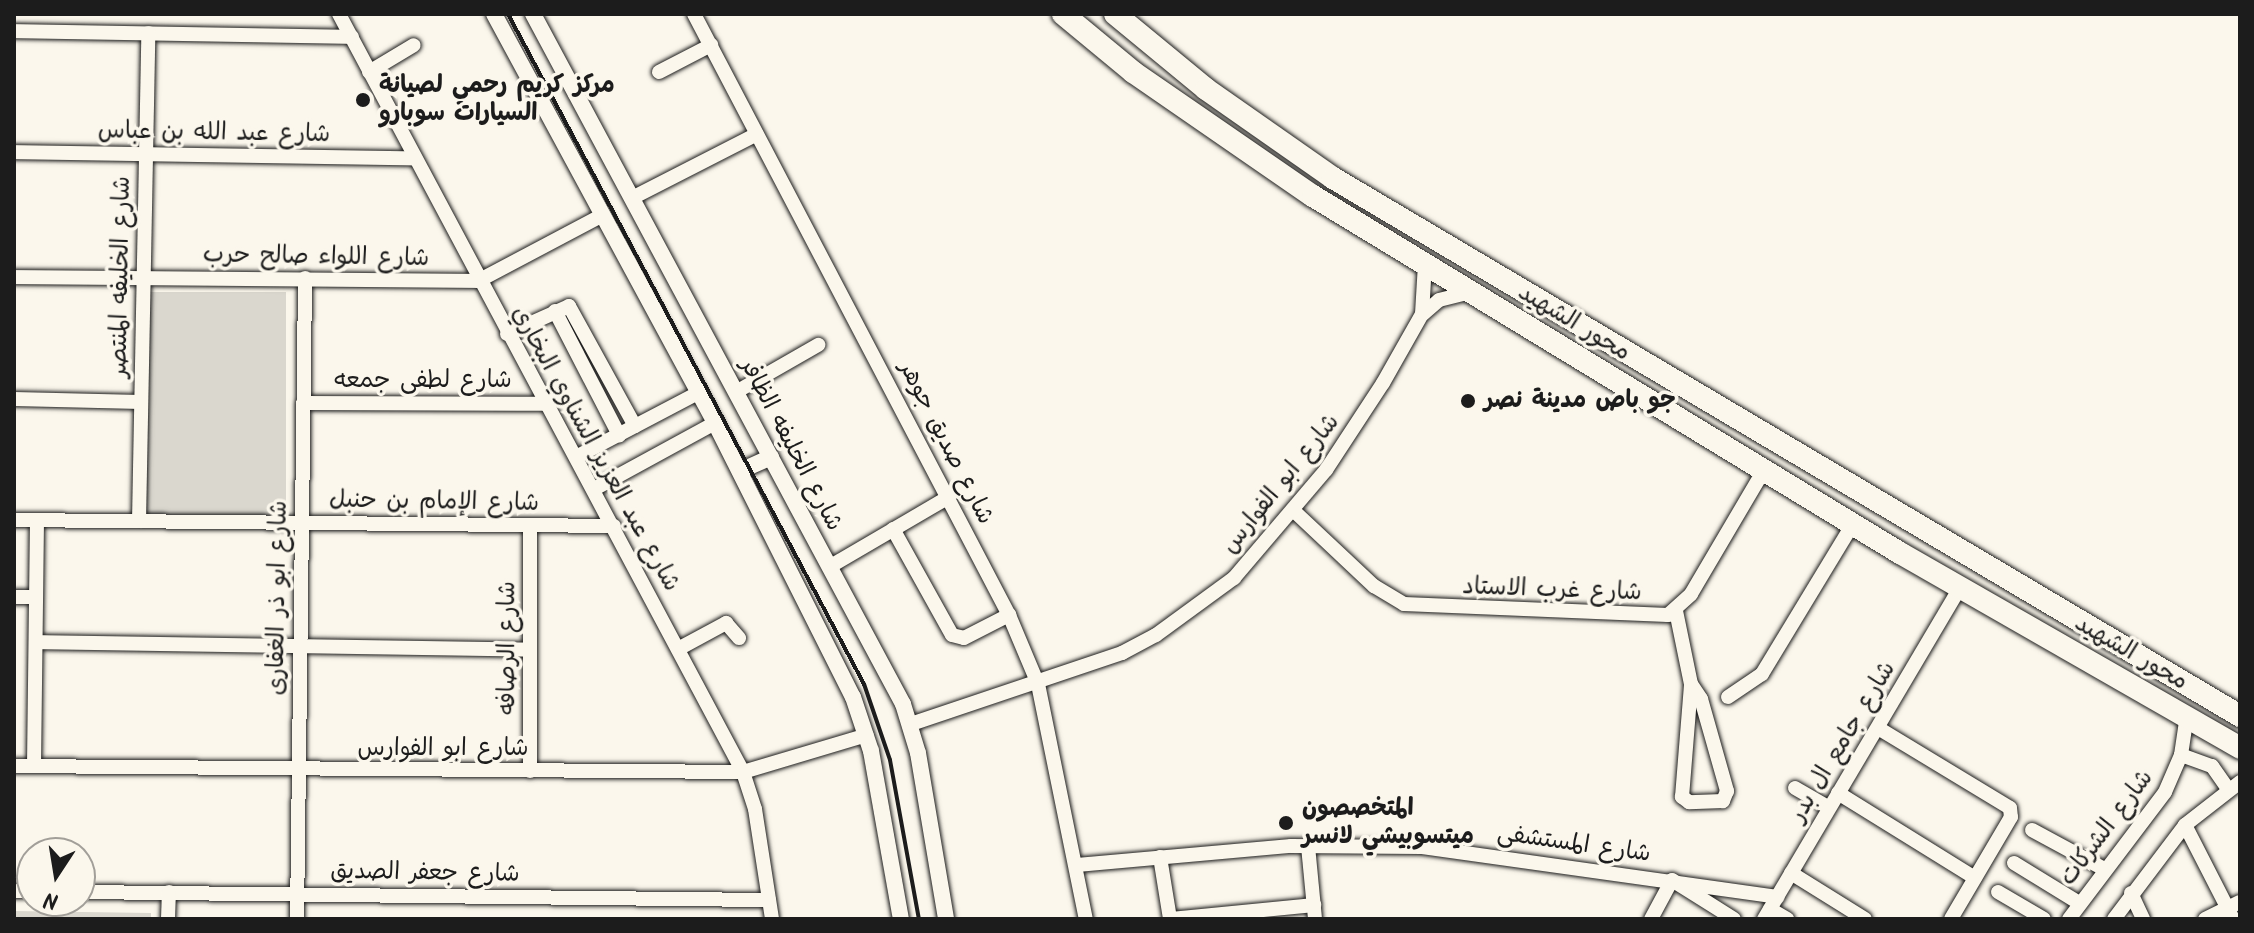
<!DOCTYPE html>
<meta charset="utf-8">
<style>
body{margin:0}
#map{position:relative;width:2254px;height:933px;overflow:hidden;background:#fbf7ec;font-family:Kalam,"Playpen Sans Arabic",sans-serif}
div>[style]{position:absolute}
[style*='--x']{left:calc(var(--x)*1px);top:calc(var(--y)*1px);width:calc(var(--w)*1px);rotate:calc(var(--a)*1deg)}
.green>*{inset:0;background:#dad7ce;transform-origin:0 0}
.roads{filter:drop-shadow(0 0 2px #1c1c1c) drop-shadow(0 0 2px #1c1c1c)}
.minor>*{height:14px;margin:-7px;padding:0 7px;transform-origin:7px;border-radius:7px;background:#fbf7ec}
.tertiary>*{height:16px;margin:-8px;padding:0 8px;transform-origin:8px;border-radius:8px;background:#fbf7ec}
.primary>*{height:22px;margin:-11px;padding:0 11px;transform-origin:11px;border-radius:11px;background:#fbf7ec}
.rail>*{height:4px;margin:-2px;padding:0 2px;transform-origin:2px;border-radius:2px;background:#1c1c1c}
.dots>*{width:22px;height:22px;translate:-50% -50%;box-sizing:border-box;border:4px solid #fbf7ec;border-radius:50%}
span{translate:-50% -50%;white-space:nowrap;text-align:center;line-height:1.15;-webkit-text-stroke:7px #fbf7ec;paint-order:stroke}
.poi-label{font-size:24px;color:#1c1c1c;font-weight:700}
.left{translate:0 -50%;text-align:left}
.street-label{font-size:24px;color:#1c1c1c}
.frame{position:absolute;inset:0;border:16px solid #1c1c1c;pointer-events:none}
.north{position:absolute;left:16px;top:837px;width:80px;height:80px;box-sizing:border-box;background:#fbf7ec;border:2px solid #a29f99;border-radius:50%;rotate:192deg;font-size:22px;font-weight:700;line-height:32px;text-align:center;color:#1c1c1c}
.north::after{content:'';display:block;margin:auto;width:28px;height:36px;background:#1c1c1c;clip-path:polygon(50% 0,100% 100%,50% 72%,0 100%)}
</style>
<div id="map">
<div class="green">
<div style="left:138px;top:292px;width:148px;height:223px"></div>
<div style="clip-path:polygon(14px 911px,151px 913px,151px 919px,14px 919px)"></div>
</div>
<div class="roads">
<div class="minor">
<div style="--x:339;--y:14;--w:859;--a:61.94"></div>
<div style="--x:743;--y:772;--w:39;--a:72"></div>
<div style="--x:755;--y:809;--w:111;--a:81.2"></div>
<div style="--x:694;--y:14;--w:679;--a:62.34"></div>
<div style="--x:1009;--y:615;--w:75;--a:67.2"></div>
<div style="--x:1038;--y:684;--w:240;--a:78.5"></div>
<div style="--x:14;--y:31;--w:338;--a:1"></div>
<div style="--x:369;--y:72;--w:52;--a:-31"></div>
<div style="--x:659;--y:72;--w:59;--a:-27.4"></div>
<div style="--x:14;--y:152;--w:399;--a:0.9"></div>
<div style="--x:632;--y:198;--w:140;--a:-27.1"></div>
<div style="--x:14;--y:277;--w:464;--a:0.5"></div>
<div style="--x:478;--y:281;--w:139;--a:-27.9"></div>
<div style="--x:555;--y:311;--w:140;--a:62.7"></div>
<div style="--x:1423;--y:314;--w:21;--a:-41"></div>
<div style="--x:1439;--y:300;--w:33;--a:-14"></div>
<div style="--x:507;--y:334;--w:68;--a:-24.3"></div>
<div style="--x:569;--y:306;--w:137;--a:61.2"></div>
<div style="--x:736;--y:392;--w:95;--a:-29.8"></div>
<div style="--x:14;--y:399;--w:127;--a:1.4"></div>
<div style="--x:303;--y:403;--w:240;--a:0.2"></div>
<div style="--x:576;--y:457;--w:138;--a:-27.7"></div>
<div style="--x:594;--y:489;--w:138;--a:-28.6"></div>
<div style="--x:1294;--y:511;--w:110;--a:43.2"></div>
<div style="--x:1374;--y:586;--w:35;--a:31"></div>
<div style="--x:1404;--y:604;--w:264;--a:2.4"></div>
<div style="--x:1668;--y:615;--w:31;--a:-42"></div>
<div style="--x:1691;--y:594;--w:144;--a:-59.5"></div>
<div style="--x:14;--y:520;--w:600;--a:0.57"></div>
<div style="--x:139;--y:521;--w:488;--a:-88.9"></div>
<div style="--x:893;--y:529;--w:121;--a:60.9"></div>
<div style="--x:952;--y:635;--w:12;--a:14"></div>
<div style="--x:964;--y:638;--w:51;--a:-27.1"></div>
<div style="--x:829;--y:567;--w:139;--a:-30.3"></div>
<div style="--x:14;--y:597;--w:22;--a:0"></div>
<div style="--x:1676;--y:611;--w:75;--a:78.4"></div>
<div style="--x:36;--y:642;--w:494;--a:0.9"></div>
<div style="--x:678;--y:649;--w:55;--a:-28.4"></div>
<div style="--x:726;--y:623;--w:20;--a:49"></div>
<div style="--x:1691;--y:684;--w:18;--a:56"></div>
<div style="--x:1701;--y:699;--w:96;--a:74.2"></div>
<div style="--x:1727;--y:791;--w:11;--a:112"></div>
<div style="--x:1723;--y:801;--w:34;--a:178"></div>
<div style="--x:1689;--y:802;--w:9;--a:-144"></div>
<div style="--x:1682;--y:797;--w:113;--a:-85.4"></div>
<div style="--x:1728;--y:697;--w:41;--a:-34.1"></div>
<div style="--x:1762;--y:674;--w:175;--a:-58.8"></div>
<div style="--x:911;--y:724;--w:223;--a:-18.6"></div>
<div style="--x:1122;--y:653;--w:38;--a:-28"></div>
<div style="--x:1156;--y:635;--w:97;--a:-36.2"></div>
<div style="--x:1234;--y:578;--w:142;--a:-49.6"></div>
<div style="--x:1326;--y:470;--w:104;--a:-56.8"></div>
<div style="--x:1383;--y:383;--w:79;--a:-60.5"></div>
<div style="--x:1422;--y:314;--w:50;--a:-86.6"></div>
<div style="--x:1878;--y:728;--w:154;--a:31.2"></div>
<div style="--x:2010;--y:808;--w:9;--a:84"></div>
<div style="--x:2011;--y:817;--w:118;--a:120.5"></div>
<div style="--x:2181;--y:755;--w:33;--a:20"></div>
<div style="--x:2212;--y:766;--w:28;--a:55"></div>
<div style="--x:14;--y:766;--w:729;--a:0.47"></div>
<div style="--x:743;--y:772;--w:129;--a:-16.6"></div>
<div style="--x:34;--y:766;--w:246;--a:-89.3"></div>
<div style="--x:530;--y:771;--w:245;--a:-90"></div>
<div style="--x:1795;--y:788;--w:39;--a:30"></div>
<div style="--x:1838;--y:793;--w:161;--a:31.8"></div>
<div style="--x:2185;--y:825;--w:106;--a:62.9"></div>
<div style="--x:2032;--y:830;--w:82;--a:28.4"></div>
<div style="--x:1308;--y:846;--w:73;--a:84.5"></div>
<div style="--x:1160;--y:857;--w:63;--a:80.8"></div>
<div style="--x:2014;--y:863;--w:76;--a:31.6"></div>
<div style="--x:1077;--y:865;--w:215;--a:-5.1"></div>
<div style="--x:1291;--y:846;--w:131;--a:0.4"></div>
<div style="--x:1422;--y:847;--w:359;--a:8"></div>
<div style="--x:1791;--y:873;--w:87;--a:31.9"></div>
<div style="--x:14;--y:891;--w:18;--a:0"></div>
<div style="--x:80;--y:892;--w:689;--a:0.67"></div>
<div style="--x:1998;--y:892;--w:53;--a:30.4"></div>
<div style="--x:2131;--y:893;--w:29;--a:65"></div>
<div style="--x:1770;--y:909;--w:20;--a:30"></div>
<div style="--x:168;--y:919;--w:27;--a:-88"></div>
<div style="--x:297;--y:919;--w:641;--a:-89.28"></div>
<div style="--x:1171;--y:919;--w:144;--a:-5.6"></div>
<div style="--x:1651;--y:919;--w:44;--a:-61.7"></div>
<div style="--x:1672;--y:880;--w:73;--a:32.2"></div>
<div style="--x:1764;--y:919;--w:386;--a:-59.4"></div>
<div style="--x:2069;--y:919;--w:159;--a:-52.9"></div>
<div style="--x:2165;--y:792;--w:40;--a:-66.6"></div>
<div style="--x:2181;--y:755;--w:40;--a:-81.5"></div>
<div style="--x:2114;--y:919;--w:118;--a:-52.9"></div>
<div style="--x:2185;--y:825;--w:70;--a:-38"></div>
<div style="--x:2205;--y:919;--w:39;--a:-26"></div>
</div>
<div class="tertiary">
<div style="--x:494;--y:14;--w:465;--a:61.6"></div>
<div style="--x:715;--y:423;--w:307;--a:63.3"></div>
<div style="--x:853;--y:697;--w:57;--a:71.6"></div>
<div style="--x:871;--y:751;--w:171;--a:79.9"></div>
<div style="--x:533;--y:14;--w:783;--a:61.8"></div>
<div style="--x:903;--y:704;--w:51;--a:73"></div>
<div style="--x:918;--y:753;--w:168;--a:80.4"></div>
<div style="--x:740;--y:471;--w:34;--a:-24"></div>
</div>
<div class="primary">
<div style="--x:1063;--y:14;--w:91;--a:39.6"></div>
<div style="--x:1133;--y:72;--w:219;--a:34.6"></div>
<div style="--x:1313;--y:196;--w:687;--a:31.31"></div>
<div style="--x:1900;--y:553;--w:392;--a:29.8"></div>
<div style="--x:1115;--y:14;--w:118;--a:39.5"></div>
<div style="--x:1206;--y:89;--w:155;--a:35"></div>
<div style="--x:1333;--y:178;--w:1055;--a:30.67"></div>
</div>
</div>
<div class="rail">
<div style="--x:508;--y:14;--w:759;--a:62.02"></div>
<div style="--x:864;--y:684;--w:80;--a:71.1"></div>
<div style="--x:890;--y:760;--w:162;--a:79.7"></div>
</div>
<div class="dots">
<div style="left:363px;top:100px;background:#1c1c1c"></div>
<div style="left:1468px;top:401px;background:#1c1c1c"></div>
<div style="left:1286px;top:823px;background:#1c1c1c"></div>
</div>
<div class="poi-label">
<span class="left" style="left:379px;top:100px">مركز كريم رحمي لصيانة<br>السيارات سوبارو</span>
<span class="left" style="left:1484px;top:401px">جو باص مدينة نصر</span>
<span class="left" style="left:1302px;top:823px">المتخصصون<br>ميتسوبيشي لانسر</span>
</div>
<div class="street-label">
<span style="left:214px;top:133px;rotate:1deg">شارع عبد الله بن عباس</span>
<span style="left:316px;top:257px;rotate:1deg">شارع اللواء صالح حرب</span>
<span style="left:121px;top:277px;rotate:-89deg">شارع الخليفه المنتصر</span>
<span style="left:1574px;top:323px;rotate:31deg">محور الشهيد</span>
<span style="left:423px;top:381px">شارع لطفى جمعه</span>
<span style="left:946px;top:443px;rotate:63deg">شارع صديق جوهر</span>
<span style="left:791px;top:445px;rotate:62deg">شارع الخليفه الظافر</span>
<span style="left:595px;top:449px;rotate:61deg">شارع عبد العزيز الشناوي البخاري</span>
<span style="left:1281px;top:484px;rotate:-51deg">شارع ابو الفوارس</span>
<span style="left:434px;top:502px;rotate:1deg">شارع الإمام بن حنبل</span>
<span style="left:1552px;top:590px;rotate:2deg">شارع غرب الاستاد</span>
<span style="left:278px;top:598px;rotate:-89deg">شارع ابو ذر الغفارى</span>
<span style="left:508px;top:648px;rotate:-90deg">شارع الرصافه</span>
<span style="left:2131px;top:653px;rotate:30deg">محور الشهيد</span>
<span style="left:1843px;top:742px;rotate:-59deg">شارع جامع ال بدر</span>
<span style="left:443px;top:749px">شارع ابو الفوارس</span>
<span style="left:2107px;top:828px;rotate:-53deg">شارع الشركات</span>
<span style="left:1574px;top:844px;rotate:8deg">شارع المستشفى</span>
<span style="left:425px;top:873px;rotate:1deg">شارع جعفر الصديق</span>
</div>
<div class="frame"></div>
<div class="north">N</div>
</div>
